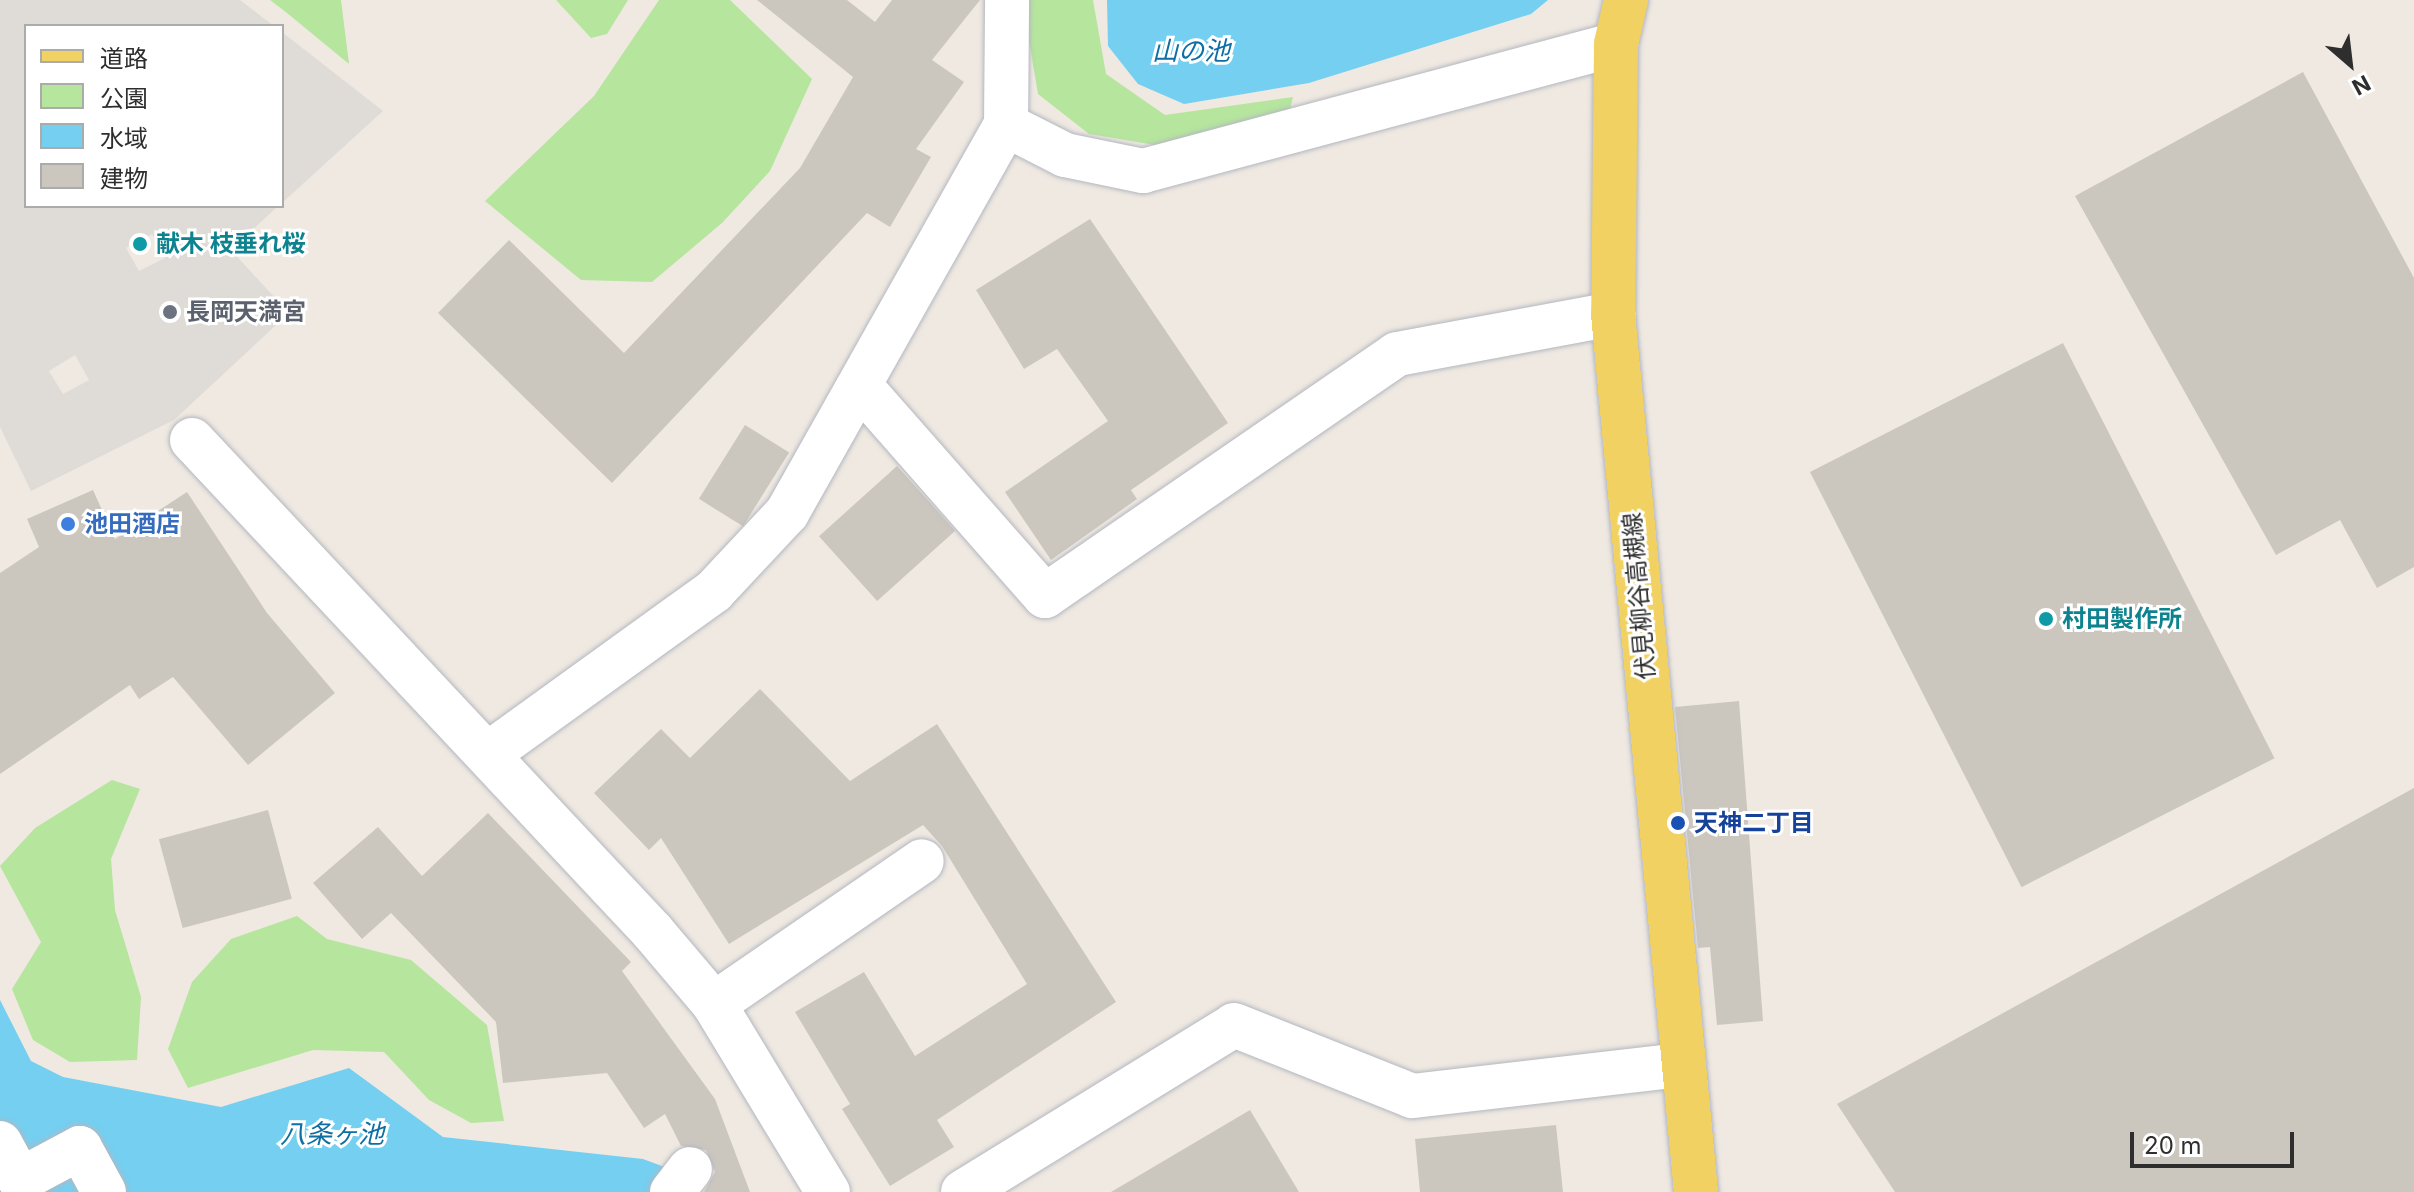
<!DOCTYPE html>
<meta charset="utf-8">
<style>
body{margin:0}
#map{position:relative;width:2414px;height:1192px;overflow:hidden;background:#efe9e1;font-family:Inter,"Noto Sans JP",sans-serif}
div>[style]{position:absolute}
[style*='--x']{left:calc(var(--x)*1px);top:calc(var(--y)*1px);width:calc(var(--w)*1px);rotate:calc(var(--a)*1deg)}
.green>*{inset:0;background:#b6e59e}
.plaza>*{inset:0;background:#dfdcd8}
.water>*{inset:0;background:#75cff0}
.building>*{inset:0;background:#cbc7bf;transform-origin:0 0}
.roads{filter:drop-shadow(0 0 2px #b4b7c1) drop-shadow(0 0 2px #b4b7c1)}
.street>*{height:44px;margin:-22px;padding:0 22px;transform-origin:22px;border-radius:22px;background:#fff}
.primary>*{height:44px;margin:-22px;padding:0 22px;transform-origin:22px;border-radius:22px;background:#f2d163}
.dots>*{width:22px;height:22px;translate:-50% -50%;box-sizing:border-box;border:4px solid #fff;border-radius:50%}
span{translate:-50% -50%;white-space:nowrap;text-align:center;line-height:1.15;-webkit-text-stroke:6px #fff;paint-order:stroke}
.culture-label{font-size:24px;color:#0d838f;font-weight:700}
.left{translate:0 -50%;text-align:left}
.worship-label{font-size:24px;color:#5b616d;font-weight:700}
.shop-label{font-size:24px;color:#366cbe;font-weight:700}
.street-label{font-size:24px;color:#2e2e2e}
.transit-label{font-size:24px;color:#164399;font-weight:700}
.water-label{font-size:26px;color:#0d6fa3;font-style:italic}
.legend{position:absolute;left:24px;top:24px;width:260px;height:184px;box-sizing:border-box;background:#fff;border:2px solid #ababab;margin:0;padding:10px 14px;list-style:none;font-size:24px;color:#2e2e2e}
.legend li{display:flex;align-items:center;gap:16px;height:40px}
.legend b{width:40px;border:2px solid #ababab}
.north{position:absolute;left:2310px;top:24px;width:80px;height:80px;-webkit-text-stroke:6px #fff;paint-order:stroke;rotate:152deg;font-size:22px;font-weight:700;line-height:32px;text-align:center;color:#2e2e2e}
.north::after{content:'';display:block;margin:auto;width:28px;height:36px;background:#2e2e2e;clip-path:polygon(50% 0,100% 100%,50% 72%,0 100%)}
.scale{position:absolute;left:2130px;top:1132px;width:164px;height:36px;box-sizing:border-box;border:4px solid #2e2e2e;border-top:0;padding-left:10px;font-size:24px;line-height:28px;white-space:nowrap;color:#2e2e2e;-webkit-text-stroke:6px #fff;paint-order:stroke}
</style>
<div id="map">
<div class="green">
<div style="clip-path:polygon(270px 0,341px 0,349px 64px,287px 13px)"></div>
<div style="clip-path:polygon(556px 0,628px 0,607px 34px,591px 38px)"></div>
<div style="clip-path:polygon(659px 0,730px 0,812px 79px,770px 171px,722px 223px,652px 282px,581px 280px,485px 201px,594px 96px)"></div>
<div style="clip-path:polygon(1022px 0,1093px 0,1106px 74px,1165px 115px,1293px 97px,1289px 113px,1217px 137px,1155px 145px,1089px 134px,1038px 94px)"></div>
<div style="clip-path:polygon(112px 780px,140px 789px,111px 859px,115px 910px,141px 997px,137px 1060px,70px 1062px,33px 1040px,12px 989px,41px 942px,0 866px,35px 828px)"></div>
<div style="clip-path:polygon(297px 916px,327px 939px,411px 960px,487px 1025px,504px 1121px,471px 1123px,429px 1100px,384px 1052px,313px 1050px,188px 1088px,168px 1049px,192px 982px,231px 939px)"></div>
</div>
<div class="plaza">
<div style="clip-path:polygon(evenodd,0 0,240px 0,274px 26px,26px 26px,26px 206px,278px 206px,231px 250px,289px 313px,174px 420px,31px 491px,0 427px,0 0,152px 234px,165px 258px,139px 271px,126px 248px,152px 234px,0 0,75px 355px,89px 380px,63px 394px,49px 371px,75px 355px)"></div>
<div style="clip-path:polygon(282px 32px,383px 111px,282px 203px)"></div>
</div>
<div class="water">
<div style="clip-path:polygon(1107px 0,1548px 0,1531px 14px,1309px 83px,1184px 104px,1138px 84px,1108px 46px)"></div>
<div style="clip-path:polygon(0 1000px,31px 1061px,63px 1077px,221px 1107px,349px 1068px,443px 1137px,643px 1159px,697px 1179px,691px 1192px,0 1192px)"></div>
</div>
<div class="building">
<div style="clip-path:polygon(757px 0,847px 0,875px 22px,892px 0,980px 0,932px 60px,964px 82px,916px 149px,931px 157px,890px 227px,867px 213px,612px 483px,438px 313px,509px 240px,624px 353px,800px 168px,853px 77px)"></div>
<div style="clip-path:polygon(2303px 72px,2414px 278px,2414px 567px,2377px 588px,2340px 520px,2276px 555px,2075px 196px)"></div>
<div style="clip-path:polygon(1090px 219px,1228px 423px,1131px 490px,1137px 499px,1051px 560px,1005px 492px,1108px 421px,1057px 349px,1024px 369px,976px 290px)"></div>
<div style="left:2063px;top:343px;width:466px;height:284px;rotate:63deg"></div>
<div style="left:745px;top:425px;width:52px;height:87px;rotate:32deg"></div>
<div style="left:897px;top:466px;width:87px;height:105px;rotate:48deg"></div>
<div style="clip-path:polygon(93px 490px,115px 539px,187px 492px,267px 613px,335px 693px,248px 765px,173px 677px,139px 699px,130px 685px,0 774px,0 573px,39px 547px,27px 519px)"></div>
<div style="clip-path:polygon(760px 689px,850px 781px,937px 724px,1116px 1002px,937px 1120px,954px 1147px,890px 1186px,842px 1109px,850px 1104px,795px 1012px,864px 972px,915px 1056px,1027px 984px,942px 846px,923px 825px,729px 944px,661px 838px,649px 850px,594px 793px,661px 729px,690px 758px)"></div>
<div style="clip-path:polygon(1739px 701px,1763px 1021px,1717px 1025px,1710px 947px,1698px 948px,1675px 707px)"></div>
<div style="clip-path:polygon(2414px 788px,2414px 1192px,1895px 1192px,1837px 1104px)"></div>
<div style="left:268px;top:810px;width:92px;height:113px;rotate:75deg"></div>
<div style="clip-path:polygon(488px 813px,631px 962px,622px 971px,715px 1099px,750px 1192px,704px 1192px,715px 1172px,706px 1150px,681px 1146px,665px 1114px,644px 1128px,607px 1073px,503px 1083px,496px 1022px,391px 913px,362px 939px,313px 883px,378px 827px,422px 876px)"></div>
<div style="clip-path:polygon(1250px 1110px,1299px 1192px,1111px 1192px)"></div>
<div style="clip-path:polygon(1556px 1125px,1563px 1192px,1420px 1192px,1415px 1139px)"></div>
</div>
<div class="roads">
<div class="street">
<div style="--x:1006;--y:125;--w:66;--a:27"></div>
<div style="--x:1065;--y:155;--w:80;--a:11.6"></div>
<div style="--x:1143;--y:171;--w:490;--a:-15"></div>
<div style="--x:862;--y:388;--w:277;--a:48.7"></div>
<div style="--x:1045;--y:596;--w:427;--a:-34.5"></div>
<div style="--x:1397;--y:354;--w:220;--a:-10.5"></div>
<div style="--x:192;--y:440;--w:674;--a:46.86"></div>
<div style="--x:653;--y:932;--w:94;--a:49.7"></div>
<div style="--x:714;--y:1004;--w:220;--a:58.8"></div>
<div style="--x:488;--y:754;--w:279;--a:-35.8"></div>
<div style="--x:714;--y:591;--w:107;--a:-46.9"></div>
<div style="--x:787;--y:513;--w:446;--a:-60.6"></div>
<div style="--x:1006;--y:125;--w:125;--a:-89.5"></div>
<div style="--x:714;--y:1004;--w:252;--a:-34.5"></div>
<div style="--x:0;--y:1143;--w:42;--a:61.6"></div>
<div style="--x:20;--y:1180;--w:68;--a:-28.1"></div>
<div style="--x:80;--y:1148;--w:50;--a:61.4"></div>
<div style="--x:672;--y:1192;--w:29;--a:-52"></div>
<div style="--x:963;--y:1192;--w:318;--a:-31.6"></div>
<div style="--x:1234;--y:1025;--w:192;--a:21.7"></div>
<div style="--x:1412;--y:1096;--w:271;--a:-6.6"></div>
</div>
<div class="primary">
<div style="--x:1626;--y:0;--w:45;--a:102.8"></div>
<div style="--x:1616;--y:44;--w:270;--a:90.6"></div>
<div style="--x:1613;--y:314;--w:882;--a:84.6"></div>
</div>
</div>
<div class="dots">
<div style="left:140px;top:244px;background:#0f9aa8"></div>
<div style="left:170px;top:312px;background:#6b7280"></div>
<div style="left:68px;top:524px;background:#3f7fe0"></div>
<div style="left:2046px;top:619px;background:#0f9aa8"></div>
<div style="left:1678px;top:823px;background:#1a4fb4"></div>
</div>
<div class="culture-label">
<span class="left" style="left:156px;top:244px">献木 枝垂れ桜</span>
<span class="left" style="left:2062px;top:619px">村田製作所</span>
</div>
<div class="worship-label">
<span class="left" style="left:186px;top:312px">長岡天満宮</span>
</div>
<div class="shop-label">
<span class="left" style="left:84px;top:524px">池田酒店</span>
</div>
<div class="street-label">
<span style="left:1639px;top:596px;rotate:-95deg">伏見柳谷高槻線</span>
</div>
<div class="transit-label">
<span class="left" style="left:1694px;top:823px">天神二丁目</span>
</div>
<div class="water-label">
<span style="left:1191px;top:51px">山の池</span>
<span style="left:332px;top:1134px">八条ヶ池</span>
</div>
<ul class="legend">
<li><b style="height:10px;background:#f2d163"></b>道路</li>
<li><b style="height:22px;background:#b6e59e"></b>公園</li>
<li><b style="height:22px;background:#75cff0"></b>水域</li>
<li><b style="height:22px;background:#cbc7bf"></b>建物</li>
</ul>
<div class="north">N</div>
<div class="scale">20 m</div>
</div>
